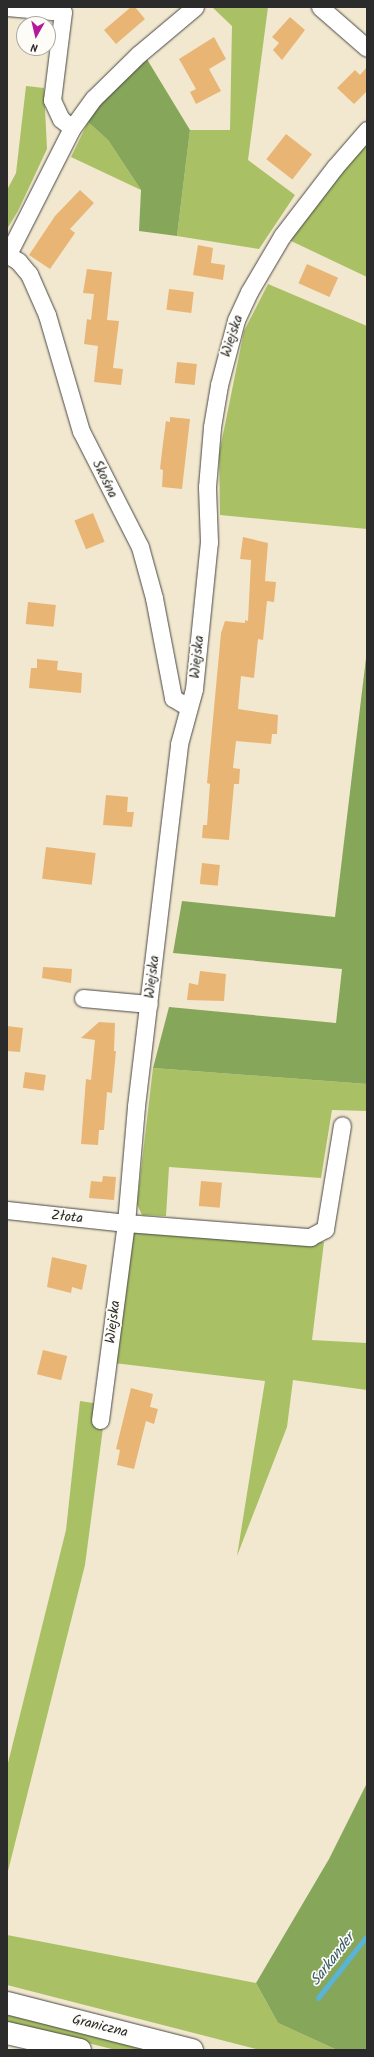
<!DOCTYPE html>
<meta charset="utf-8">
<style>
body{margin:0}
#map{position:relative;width:374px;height:2057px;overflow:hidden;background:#f2e8cf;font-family:Kalam,sans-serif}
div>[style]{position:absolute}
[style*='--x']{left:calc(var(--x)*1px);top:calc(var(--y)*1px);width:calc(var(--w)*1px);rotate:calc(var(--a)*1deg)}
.green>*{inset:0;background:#a9c065}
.forest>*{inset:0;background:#86a65a}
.stream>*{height:4.5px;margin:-2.25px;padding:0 2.25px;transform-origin:2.25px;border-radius:2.25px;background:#5ab4d8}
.building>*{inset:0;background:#e8b575;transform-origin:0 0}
.roads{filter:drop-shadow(0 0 1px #494744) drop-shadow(0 0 1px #494744)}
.minor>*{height:17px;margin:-8.5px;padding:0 8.5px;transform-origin:8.5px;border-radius:8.5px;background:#fff}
.highway>*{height:22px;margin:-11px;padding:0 11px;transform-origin:11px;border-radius:11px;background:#fff}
span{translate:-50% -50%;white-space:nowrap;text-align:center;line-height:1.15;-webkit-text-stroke:3.5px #fdfcf7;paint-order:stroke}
.street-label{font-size:14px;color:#2b2b2b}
.water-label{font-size:15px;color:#3b5b68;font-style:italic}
.frame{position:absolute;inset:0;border:8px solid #2b2b2b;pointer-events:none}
.north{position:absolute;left:16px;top:16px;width:40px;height:40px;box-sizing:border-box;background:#fdfcf7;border:1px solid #a9a8a5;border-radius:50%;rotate:188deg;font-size:11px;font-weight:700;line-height:16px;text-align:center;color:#2b2b2b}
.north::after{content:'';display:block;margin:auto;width:14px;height:18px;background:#b5179e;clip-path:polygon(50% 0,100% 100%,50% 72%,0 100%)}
</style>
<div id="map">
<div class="green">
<div style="clip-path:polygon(212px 7px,268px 7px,248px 160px,295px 195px,259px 249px,177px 236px,190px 130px,230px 130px,232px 26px)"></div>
<div style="clip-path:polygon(26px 86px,44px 88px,47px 149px,18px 211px,7px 229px,7px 190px,16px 173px)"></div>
<div style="clip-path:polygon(88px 122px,108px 140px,141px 190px,71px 157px)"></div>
<div style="clip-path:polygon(367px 140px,367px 277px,289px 240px)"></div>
<div style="clip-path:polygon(268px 284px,367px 326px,367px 529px,220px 515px,219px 454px,244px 331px)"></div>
<div style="clip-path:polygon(153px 1068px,367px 1084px,367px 1111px,332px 1110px,321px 1178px,169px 1167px,166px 1216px,142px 1215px,137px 1204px)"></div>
<div style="clip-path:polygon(130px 1230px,324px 1242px,312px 1340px,367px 1343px,367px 1390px,293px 1380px,287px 1427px,237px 1556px,265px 1381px,114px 1363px)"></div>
<div style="clip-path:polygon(80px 1401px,106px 1405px,85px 1565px,7px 1875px,7px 1767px,66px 1530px)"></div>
<div style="clip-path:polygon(7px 1935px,256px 1983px,278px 2023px,337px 2050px,260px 2050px,7px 1985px)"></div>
<div style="clip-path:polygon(7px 2015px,75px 2031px,153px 2050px,116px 2050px,7px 2023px)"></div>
</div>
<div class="forest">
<div style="clip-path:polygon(145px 56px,190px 130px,177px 236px,139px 231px,141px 190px,108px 140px,88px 122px,101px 101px)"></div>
<div style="clip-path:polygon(366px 658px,367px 1084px,153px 1068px,169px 1007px,336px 1023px,342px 969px,173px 953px,182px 901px,335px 917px)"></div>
<div style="clip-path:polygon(367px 1783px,367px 2050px,337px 2050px,278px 2023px,256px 1983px,329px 1859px)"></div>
</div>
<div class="stream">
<div style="--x:318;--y:1998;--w:79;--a:-51.7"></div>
</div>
<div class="building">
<div style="clip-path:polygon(131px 7px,135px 7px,145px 19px,116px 44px,104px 30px)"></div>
<div style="clip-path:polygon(290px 17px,305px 30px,282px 60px,273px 50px,279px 43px,272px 37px)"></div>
<div style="clip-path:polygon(214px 37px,226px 59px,209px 69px,221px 91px,196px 104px,190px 92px,196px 89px,179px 59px)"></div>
<div style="clip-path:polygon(367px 67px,367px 91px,354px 104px,337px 88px,355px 70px,360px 75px)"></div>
<div style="left:286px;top:134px;width:33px;height:32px;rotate:38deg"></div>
<div style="clip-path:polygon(80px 190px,94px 203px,70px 229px,75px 233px,50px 269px,29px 255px,55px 216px)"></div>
<div style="clip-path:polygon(198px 245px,213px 248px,211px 263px,225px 265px,223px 280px,193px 275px)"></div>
<div style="left:307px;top:264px;width:34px;height:21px;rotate:24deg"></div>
<div style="clip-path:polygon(87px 269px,112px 272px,107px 320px,119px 321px,113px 368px,123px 369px,121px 385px,94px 382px,98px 346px,84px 344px,87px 319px,91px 320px,94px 294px,83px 293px)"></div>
<div style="left:169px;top:289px;width:25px;height:21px;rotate:7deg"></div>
<div style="left:177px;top:362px;width:20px;height:21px;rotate:6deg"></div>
<div style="clip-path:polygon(170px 417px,190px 419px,182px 489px,162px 487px,163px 470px,160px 469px,163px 443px,166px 421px,170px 422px)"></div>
<div style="left:93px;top:513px;width:31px;height:20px;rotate:68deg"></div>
<div style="clip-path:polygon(243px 537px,268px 543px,265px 581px,276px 582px,274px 602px,267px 601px,263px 640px,258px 639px,254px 678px,241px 676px,238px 709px,278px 715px,277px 734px,272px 734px,271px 744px,236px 741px,233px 768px,240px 769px,239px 784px,234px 784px,229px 840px,202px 838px,203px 825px,207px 825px,210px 784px,207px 783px,221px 633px,225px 621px,245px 623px,245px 620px,248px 621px,251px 560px,240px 559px)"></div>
<div style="left:28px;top:602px;width:28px;height:22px;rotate:6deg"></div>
<div style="clip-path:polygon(37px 659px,58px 661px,57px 670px,82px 673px,81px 693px,29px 688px,31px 668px,37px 668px)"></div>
<div style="clip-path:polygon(106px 795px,128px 797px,127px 812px,134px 812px,132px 827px,103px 825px)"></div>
<div style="left:46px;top:847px;width:50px;height:32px;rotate:7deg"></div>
<div style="left:202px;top:863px;width:18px;height:21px;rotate:6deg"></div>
<div style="clip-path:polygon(43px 967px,72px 969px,71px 983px,42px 978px)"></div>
<div style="clip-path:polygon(200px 971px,226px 974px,224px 1001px,187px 1000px,189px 983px,198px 985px)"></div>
<div style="clip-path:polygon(99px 1022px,115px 1023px,114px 1051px,116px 1051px,112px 1093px,107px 1092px,104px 1130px,99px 1130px,98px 1145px,81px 1144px,86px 1079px,91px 1080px,95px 1040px,81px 1038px)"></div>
<div style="clip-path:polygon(7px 1026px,23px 1028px,20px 1052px,7px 1051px)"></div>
<div style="left:25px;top:1072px;width:21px;height:16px;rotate:8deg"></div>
<div style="clip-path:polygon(103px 1176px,116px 1177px,114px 1200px,89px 1198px,91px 1181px,102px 1182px)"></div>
<div style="left:201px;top:1181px;width:21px;height:25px;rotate:5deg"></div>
<div style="clip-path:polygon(52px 1257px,87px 1265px,82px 1290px,72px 1287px,71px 1293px,47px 1287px)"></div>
<div style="left:43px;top:1350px;width:25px;height:25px;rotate:14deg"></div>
<div style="clip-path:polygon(131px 1388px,153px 1394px,150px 1407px,158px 1409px,154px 1424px,146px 1421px,134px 1469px,117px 1465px,120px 1450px,116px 1449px)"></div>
</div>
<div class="roads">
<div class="minor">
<div style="--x:7;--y:7;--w:56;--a:5.1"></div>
<div style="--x:63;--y:12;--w:89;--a:97.1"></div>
<div style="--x:52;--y:100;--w:21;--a:65"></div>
<div style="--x:61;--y:119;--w:14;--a:39"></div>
<div style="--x:320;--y:7;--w:62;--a:41.1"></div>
<div style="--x:8;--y:255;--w:12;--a:31"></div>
<div style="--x:18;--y:261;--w:17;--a:50"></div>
<div style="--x:29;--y:274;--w:45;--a:66.3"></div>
<div style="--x:47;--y:315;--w:121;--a:73.7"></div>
<div style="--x:81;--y:431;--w:130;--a:63"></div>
<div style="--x:140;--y:547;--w:53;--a:74.6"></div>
<div style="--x:154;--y:598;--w:102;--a:79.2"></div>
<div style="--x:173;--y:698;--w:17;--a:31"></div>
<div style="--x:7;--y:256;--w:144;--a:-63.1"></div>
<div style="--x:72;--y:128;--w:37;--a:-54"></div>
<div style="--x:94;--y:98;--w:63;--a:-44.4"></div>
<div style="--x:139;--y:54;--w:73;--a:-40"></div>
<div style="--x:83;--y:998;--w:66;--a:5.2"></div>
<div style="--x:7;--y:1210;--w:120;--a:6.2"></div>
<div style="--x:126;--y:1223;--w:185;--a:4.4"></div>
<div style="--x:310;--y:1237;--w:17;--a:-28"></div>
<div style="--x:325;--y:1229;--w:105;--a:-80.7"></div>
<div style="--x:100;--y:1420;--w:199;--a:-82.5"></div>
<div style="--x:126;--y:1223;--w:117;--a:-85.1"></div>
<div style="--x:136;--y:1106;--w:365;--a:-83.2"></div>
<div style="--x:179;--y:744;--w:57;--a:-74.7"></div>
<div style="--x:194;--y:689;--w:148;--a:-84.2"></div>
<div style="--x:209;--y:542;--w:55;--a:-92.1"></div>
<div style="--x:207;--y:487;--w:60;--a:-85.2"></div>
<div style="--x:212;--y:427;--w:43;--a:-80.5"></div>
<div style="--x:219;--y:385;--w:67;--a:-75.3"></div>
<div style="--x:236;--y:320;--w:31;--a:-65"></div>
<div style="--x:249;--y:292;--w:65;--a:-59.5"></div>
<div style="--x:282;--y:236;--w:87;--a:-52.5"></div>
<div style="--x:335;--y:167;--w:49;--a:-49.1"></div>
</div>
<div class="highway">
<div style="--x:7;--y:2003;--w:191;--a:14.3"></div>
<div style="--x:7;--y:2033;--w:75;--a:13.1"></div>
</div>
</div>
<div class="street-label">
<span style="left:232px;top:336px;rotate:-72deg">Wiejska</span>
<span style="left:105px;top:479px;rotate:64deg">Skośna</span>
<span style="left:197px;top:657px;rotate:-84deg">Wiejska</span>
<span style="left:152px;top:977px;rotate:-83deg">Wiejska</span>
<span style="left:67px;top:1217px;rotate:6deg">Złota</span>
<span style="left:113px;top:1322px;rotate:-83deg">Wiejska</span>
<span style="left:100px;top:2026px;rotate:14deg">Graniczna</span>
</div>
<div class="water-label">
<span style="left:333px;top:1960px;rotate:-52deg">Sarkander</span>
</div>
<div class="frame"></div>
<div class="north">N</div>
</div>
